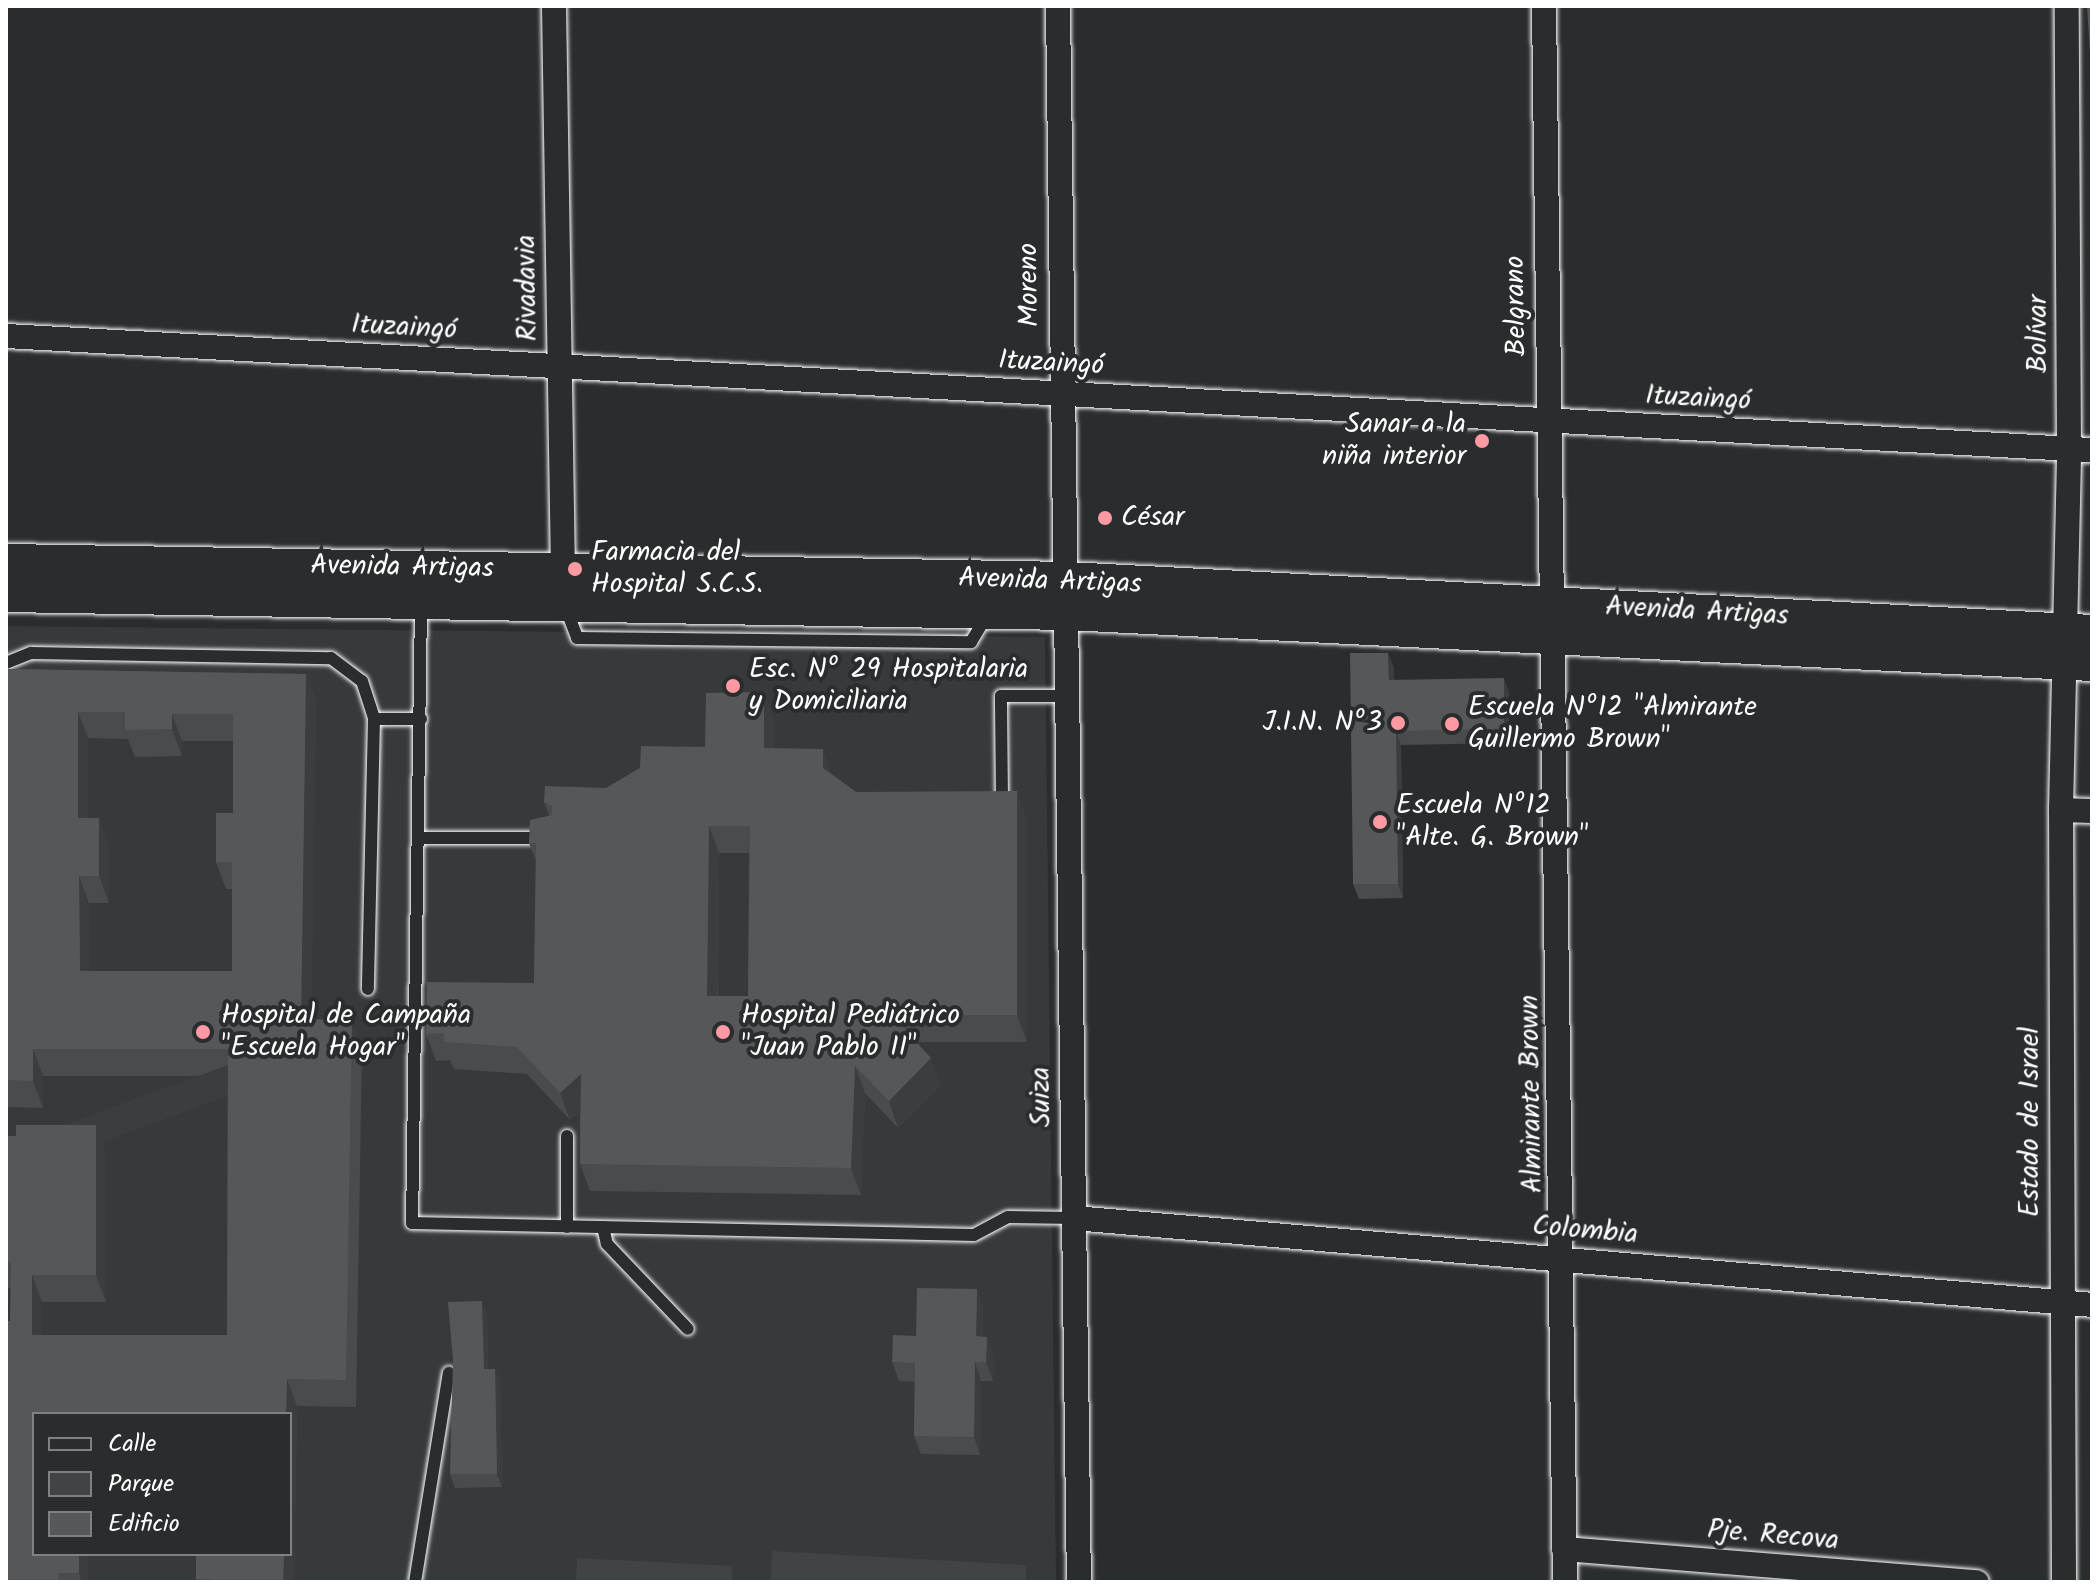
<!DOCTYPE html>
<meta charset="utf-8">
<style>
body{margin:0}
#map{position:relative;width:2098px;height:1588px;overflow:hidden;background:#2a2d2e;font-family:Kalam,sans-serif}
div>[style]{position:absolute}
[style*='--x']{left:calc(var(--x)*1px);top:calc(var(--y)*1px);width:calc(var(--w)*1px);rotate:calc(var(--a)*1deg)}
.built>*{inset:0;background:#373a3b}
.green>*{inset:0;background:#414445}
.roads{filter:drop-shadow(0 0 2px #fff) drop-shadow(0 0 2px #fff)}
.service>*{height:12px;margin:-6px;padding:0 6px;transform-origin:6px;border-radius:6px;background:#2a2d2e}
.minor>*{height:24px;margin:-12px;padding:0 12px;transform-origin:12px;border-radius:12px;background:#2a2d2e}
.secondary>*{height:36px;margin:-18px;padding:0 18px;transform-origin:18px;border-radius:18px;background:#2a2d2e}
.wall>*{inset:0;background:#494b4c}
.shaded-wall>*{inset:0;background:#3c3d3e;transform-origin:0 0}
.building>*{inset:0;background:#555758}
.dots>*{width:22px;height:22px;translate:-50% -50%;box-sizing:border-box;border:4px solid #2a2d2e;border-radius:50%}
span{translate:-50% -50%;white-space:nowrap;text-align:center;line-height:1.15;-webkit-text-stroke:8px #2a2d2e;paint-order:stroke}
.street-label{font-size:28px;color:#fff}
.poi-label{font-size:28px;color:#fff}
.right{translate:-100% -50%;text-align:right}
.left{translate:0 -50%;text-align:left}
.frame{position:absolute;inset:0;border:8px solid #fff;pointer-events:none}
.legend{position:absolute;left:32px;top:1412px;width:260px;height:144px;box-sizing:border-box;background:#2a2d2e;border:2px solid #7f8182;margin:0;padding:10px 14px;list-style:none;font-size:24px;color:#fff}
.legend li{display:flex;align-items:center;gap:16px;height:40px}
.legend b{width:40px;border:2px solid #7f8182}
</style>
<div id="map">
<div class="built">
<div style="clip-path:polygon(evenodd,6px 626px,1045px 637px,1056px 1582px,6px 1582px,6px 626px,34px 1414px,290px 1414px,290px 1554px,34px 1554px,34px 1414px)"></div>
</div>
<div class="green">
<div style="clip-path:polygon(772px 1551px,1026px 1565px,1026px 1582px,771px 1582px)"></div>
<div style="clip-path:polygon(577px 1558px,732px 1566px,732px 1582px,576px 1582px)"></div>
</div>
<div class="roads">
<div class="service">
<div style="--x:421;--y:605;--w:618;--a:90.83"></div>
<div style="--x:412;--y:1223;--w:562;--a:1.22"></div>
<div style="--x:974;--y:1235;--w:38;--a:-28"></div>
<div style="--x:1008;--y:1217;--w:66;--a:0.9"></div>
<div style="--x:565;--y:606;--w:34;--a:69"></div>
<div style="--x:577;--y:638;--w:394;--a:0.6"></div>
<div style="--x:971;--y:642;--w:29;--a:-59"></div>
<div style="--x:6;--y:663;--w:27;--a:-22"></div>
<div style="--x:31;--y:653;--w:300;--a:1"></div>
<div style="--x:331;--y:658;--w:39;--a:37"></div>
<div style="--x:362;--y:681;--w:40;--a:72"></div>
<div style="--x:374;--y:719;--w:270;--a:91.3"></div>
<div style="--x:374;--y:719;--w:47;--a:0"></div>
<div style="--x:1002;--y:799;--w:103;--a:-90.6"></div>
<div style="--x:1001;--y:696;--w:67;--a:0"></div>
<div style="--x:420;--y:838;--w:125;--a:0"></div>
<div style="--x:567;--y:1227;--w:91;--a:-90"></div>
<div style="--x:603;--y:1227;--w:17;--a:77"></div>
<div style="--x:607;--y:1244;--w:117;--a:46.4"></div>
<div style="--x:415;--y:1582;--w:212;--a:-80.8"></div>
</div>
<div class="minor">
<div style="--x:554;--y:6;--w:564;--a:89.09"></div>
<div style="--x:1058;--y:6;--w:1576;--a:89.24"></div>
<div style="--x:1544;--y:6;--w:1576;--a:89.24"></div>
<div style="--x:6;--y:336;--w:2089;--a:3.13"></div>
<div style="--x:2061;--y:810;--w:31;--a:2"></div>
<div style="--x:1074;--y:1218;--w:1022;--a:4.88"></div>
<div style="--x:1564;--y:1549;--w:414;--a:4.6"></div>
<div style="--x:2064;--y:1582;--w:772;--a:-90.22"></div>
<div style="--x:2061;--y:810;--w:360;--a:-88.7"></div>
<div style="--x:2069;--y:450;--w:444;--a:-90.3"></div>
</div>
<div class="secondary">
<div style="--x:6;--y:562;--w:1061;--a:0.97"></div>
<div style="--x:1067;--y:580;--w:1026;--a:2.96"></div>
<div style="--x:6;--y:594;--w:1062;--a:0.97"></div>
<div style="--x:1068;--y:612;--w:1025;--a:2.85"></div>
</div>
</div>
<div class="wall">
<div style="clip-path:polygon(1394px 667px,1394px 680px,1509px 692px,1509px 743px,1401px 745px,1403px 898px,1359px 899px,1353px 884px)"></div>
<div style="clip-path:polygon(evenodd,6px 669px,306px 674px,316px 701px,311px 1019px,362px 1047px,356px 1407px,297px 1406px,294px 1582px,197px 1582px,196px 1579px,290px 1414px,34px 1414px,34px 1554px,88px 1554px,88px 1582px,6px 1582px,11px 1288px,6px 1288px,6px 1136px,106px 1152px,106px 1302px,42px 1302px,42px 1335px,227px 1335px,228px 1076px,43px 1076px,43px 1108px,6px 1107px,6px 669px,88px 738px,128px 739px,135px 757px,182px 756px,182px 741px,233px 741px,233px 813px,216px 862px,226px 889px,232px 889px,232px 971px,89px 971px,89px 903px,109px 903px,109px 845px,88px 818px,88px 738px)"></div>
<div style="clip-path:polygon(evenodd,764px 692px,774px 719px,774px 748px,833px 775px,856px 792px,1027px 818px,1027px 1042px,916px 1042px,941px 1085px,898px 1128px,865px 1093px,861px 1195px,590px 1191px,580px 1164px,580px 1111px,570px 1120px,527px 1074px,454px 1069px,450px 1060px,436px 1061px,426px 1034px,534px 983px,536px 861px,529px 843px,549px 815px,544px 802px,606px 788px,705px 747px,764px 692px,719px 853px,749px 853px,748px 996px,718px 996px,719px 853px)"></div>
<div style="clip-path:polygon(977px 1289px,983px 1308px,983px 1337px,987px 1337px,994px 1355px,993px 1381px,981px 1381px,980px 1455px,921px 1454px,914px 1436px,915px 1382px,899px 1381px,892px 1362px,916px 1336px)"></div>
<div style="clip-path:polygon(487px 1314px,488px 1369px,495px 1369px,500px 1382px,502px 1487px,455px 1488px,450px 1474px)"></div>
</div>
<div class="shaded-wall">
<div style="clip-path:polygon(1388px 653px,1394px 667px,1394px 694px,1389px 680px)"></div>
<div style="clip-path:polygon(306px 674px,316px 701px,311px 1046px,301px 1019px)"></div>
<div style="clip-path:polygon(1504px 678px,1509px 692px,1509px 743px,1504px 729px)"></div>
<div style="clip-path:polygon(764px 692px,774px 719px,774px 775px,764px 748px)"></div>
<div style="clip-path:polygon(78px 712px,88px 738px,88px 845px,78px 818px)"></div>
<div style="clip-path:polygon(172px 714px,182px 741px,182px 756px,172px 729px)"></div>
<div style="clip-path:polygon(1396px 731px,1401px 745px,1403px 898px,1398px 884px)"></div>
<div style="clip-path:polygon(823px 749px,833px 776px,823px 768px)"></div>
<div style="clip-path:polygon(1017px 791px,1027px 818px,1027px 1042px,1017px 1015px)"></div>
<div style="clip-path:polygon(99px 818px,109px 845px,109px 903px,99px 876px)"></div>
<div style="clip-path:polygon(709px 826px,719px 853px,717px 1023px,707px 996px)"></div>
<div style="clip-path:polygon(79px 876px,89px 903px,89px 998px,80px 971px)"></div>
<div style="left:352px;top:1020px;width:29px;height:360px;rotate:70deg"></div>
<div style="clip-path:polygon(33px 1049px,43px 1076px,43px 1108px,33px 1081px)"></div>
<div style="clip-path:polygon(931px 1058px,941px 1085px,898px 1128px,889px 1101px)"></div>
<div style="clip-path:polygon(855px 1066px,865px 1093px,861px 1195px,851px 1168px)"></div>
<div style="clip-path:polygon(581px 1074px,591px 1101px,570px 1120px,560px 1093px)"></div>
<div style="clip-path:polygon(96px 1125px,106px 1152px,106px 1302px,96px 1275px)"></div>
<div style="clip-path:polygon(32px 1275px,42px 1302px,42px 1362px,32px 1335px)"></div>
<div style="clip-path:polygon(977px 1289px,983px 1308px,983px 1355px,976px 1336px)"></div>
<div style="clip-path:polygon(482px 1301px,487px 1314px,488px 1383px,484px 1369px)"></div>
<div style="clip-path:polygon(987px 1337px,994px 1355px,993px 1381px,986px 1362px)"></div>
<div style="clip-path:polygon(975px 1362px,981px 1381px,980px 1455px,974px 1437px)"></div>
<div style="clip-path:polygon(495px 1369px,500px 1382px,502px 1487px,497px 1474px)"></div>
<div style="clip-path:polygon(287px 1379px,297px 1406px,294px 1582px,283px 1582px,284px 1554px,290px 1554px,290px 1414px,286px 1414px)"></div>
<div style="clip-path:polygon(79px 1554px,88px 1554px,88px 1582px,82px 1582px,79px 1573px)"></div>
</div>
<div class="building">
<div style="clip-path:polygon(2087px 6px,2092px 6px,2092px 84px)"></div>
<div style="clip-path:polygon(1350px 653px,1388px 653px,1389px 680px,1504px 678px,1504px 729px,1396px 731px,1398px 884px,1353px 884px)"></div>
<div style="clip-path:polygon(evenodd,6px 669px,306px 674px,301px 1019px,352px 1020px,346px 1380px,287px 1379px,286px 1414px,34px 1414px,34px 1554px,79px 1554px,79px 1573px,58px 1573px,58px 1582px,6px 1582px,6px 1321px,10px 1321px,11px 1262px,6px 1262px,6px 1136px,16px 1136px,16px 1125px,96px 1125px,96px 1275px,32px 1275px,32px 1335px,227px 1335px,228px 1049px,33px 1049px,33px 1081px,6px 1080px,6px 669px,78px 712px,125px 712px,125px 730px,172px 729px,172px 714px,233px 714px,233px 813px,216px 813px,216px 862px,232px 862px,232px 971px,80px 971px,79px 876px,99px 876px,99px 818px,78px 818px,78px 712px)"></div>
<div style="clip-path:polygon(evenodd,764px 692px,764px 748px,823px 749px,823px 768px,856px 792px,1017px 791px,1017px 1015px,891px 1015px,931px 1058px,889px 1101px,855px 1066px,851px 1168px,580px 1164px,581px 1074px,560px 1093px,517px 1047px,444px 1042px,444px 1033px,426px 1034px,427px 982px,534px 983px,536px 843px,529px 843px,530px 820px,552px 815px,552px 806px,544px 802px,545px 786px,606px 788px,640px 768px,641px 746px,705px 747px,706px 693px,764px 692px,709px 826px,750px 826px,748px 996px,707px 996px,709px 826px)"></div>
<div style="clip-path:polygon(917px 1288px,977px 1289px,976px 1336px,987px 1337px,986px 1362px,975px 1362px,974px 1437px,914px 1436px,915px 1363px,892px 1362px,893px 1335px,916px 1336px)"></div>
<div style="clip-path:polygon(482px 1301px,484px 1369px,495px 1369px,497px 1474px,450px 1474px,453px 1360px,448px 1302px)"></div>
<div style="clip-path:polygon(196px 1554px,284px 1554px,283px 1582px,212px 1582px,212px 1579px,196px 1579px)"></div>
</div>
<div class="dots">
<div style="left:1482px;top:441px;background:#ff9aa2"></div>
<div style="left:1105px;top:518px;background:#ff9aa2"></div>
<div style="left:575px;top:569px;background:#ff9aa2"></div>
<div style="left:733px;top:686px;background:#ff9aa2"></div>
<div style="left:1398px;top:723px;background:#ff9aa2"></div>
<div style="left:1452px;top:724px;background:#ff9aa2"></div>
<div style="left:1380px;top:822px;background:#ff9aa2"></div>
<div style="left:203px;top:1032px;background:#ff9aa2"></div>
<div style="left:723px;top:1032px;background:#ff9aa2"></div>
</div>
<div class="street-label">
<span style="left:1030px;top:285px;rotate:-91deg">Moreno</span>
<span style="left:528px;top:288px;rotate:-91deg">Rivadavia</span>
<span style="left:1517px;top:306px;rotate:-91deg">Belgrano</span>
<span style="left:404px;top:328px;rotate:3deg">Ituzaingó</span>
<span style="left:2039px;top:334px;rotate:-90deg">Bolívar</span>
<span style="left:1051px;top:364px;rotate:3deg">Ituzaingó</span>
<span style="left:1698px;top:399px;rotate:3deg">Ituzaingó</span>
<span style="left:402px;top:568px;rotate:1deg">Avenida Artigas</span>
<span style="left:1050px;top:582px;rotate:2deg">Avenida Artigas</span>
<span style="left:1697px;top:612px;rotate:3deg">Avenida Artigas</span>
<span style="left:1532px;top:1094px;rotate:-91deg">Almirante Brown</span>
<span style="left:1042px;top:1097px;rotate:-91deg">Suiza</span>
<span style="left:2031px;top:1122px;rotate:-90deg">Estado de Israel</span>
<span style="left:1585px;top:1231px;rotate:5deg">Colombia</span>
<span style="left:1773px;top:1536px;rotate:5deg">Pje. Recova</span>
</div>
<div class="poi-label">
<span class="right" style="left:1466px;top:441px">Sanar a la<br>niña interior</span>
<span class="left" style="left:1121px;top:518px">César</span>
<span class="left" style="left:591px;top:569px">Farmacia del<br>Hospital S.C.S.</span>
<span class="left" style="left:749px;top:686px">Esc. Nº 29 Hospitalaria<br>y Domiciliaria</span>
<span class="left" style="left:1468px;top:724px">Escuela Nº12 "Almirante<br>Guillermo Brown"</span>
<span class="right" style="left:1382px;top:723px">J.I.N. Nº3</span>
<span class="left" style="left:1396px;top:822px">Escuela Nº12<br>"Alte. G. Brown"</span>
<span class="left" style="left:221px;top:1032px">Hospital de Campaña<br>"Escuela Hogar"</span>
<span class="left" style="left:741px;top:1032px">Hospital Pediátrico<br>"Juan Pablo II"</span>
</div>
<div class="frame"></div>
<ul class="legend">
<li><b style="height:10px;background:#2a2d2e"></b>Calle</li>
<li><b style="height:22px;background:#414445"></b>Parque</li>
<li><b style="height:22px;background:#555758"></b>Edificio</li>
</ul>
</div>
